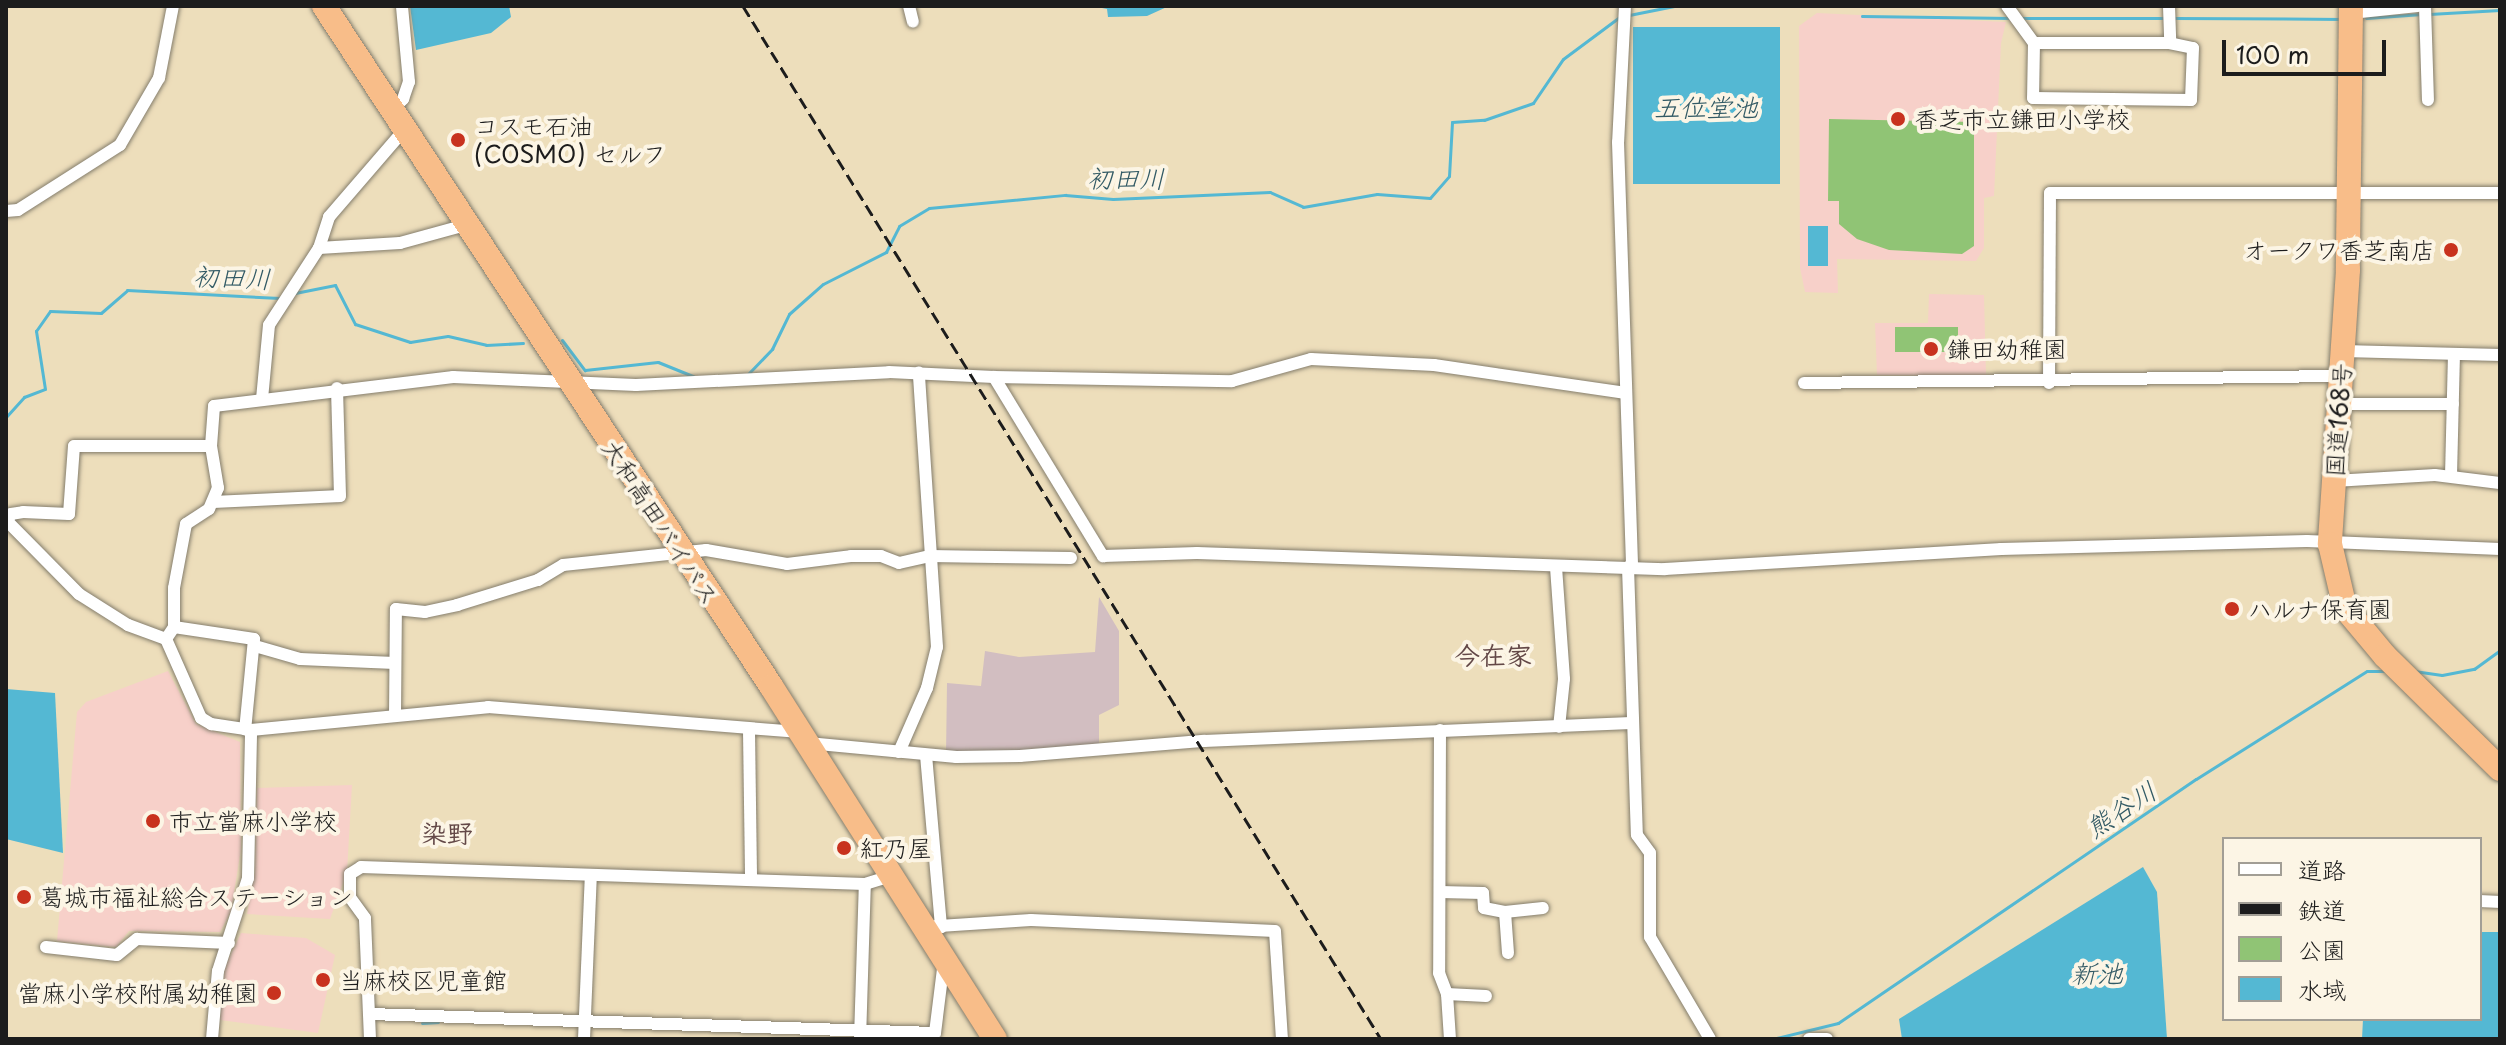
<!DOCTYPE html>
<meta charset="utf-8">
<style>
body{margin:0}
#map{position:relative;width:2506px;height:1045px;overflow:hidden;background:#eddebb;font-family:"Playpen Sans","Klee One",sans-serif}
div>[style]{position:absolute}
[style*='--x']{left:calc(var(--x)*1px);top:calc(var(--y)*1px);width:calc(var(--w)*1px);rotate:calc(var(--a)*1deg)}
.built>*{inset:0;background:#f7d0c9}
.industrial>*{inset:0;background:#d2bec1}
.green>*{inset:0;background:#90c475;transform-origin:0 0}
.water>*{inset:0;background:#54b8d3;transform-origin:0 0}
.stream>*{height:3px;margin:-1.5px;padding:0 1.5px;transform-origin:1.5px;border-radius:1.5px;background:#54b8d3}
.roads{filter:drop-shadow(0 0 2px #847d6c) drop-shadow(0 0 2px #847d6c)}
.street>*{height:12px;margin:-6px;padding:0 6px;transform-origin:6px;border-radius:6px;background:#fff}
.highway>*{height:24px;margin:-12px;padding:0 12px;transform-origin:12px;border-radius:12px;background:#f8bd89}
.rail>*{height:3px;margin-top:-1.5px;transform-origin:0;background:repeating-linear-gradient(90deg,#1c1c1c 0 12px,transparent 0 18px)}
.dots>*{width:22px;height:22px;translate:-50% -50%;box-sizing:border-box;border:4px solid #fcf5e5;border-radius:50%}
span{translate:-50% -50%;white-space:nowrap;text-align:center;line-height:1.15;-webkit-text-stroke:8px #fcf5e5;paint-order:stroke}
.poi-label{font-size:24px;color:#1c1c1c}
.left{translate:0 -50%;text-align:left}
.right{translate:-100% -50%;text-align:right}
.street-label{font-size:24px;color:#1c1c1c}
.water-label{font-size:26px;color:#325a65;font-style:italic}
.neighbourhood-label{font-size:26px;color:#634847;font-weight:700}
.frame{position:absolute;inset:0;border:8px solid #1c1c1c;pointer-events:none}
.legend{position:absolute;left:2222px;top:837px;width:260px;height:184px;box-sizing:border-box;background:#fcf5e5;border:2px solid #a29e95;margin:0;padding:10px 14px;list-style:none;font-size:24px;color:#1c1c1c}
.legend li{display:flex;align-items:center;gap:16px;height:40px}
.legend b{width:40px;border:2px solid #a29e95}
.scale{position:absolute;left:2222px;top:40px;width:164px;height:36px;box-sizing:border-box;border:4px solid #1c1c1c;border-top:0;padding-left:10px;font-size:24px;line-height:28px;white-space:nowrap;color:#1c1c1c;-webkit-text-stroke:6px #fcf5e5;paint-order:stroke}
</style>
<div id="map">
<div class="built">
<div style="clip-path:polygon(1817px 13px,2006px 22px,2001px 43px,1994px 196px,1984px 198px,1984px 248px,1976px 261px,1837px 259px,1838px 293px,1805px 292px,1800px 268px,1799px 26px)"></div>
<div style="clip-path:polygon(1929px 294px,1984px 295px,1986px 376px,1877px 375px,1875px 323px,1928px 323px)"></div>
<div style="clip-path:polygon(168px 671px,196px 724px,240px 742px,241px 849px,231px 911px,220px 932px,129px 931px,116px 947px,57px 941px,77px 712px,86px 702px)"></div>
<div style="clip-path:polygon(352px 785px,347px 872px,330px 919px,247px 914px,255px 872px,257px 788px)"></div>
<div style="clip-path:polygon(241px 933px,306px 938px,335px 955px,318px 1033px,220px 1020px,225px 967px)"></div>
</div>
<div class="industrial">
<div style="clip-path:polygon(1099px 597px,1119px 631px,1119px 705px,1099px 715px,1099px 747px,946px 754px,947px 683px,981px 686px,985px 651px,1019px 657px,1095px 652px)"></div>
</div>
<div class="green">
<div style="clip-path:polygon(1829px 119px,1974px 122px,1974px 246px,1962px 254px,1889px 250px,1857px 239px,1839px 224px,1839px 201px,1828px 201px)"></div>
<div style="left:1895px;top:327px;width:63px;height:25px"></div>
</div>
<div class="water">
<div style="clip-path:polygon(410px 6px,509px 6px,511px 17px,491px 33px,416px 50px)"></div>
<div style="clip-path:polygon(1092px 6px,1169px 6px,1147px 16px,1108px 17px,1107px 9px)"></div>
<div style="left:1780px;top:27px;width:157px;height:147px;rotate:90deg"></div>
<div style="left:1808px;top:226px;width:20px;height:40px"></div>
<div style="clip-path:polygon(6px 689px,55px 693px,63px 853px,6px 839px)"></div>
<div style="clip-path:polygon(2143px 867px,2157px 892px,2167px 1039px,1902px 1039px,1899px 1019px)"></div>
<div style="clip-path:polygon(2480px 932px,2500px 932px,2500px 1039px,2362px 1039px,2363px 1019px,2480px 1019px)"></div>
</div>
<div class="stream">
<div style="--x:2429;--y:14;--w:71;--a:-3.2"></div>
<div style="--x:1629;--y:15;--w:46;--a:-11.3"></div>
<div style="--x:1862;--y:16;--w:149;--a:0.8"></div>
<div style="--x:2022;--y:18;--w:145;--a:0"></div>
<div style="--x:2174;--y:18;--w:169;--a:0.3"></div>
<div style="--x:2366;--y:18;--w:56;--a:-4.1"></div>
<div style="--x:295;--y:293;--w:41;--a:-11.3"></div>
<div style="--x:335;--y:285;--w:44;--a:62.9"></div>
<div style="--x:355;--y:324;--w:58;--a:18.1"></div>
<div style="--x:410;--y:342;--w:38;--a:-9"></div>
<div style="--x:448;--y:336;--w:39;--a:13"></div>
<div style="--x:486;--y:345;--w:37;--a:-3"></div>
<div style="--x:562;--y:340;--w:38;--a:53"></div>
<div style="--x:585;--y:370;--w:73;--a:-6.3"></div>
<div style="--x:658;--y:362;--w:38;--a:22"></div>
<div style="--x:748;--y:374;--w:35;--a:-46"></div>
<div style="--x:772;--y:349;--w:39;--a:-64"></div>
<div style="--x:789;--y:314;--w:45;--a:-41.4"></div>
<div style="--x:823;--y:284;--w:71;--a:-26.9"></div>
<div style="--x:886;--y:252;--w:29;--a:-63"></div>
<div style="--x:899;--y:226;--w:35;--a:-31"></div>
<div style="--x:929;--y:208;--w:137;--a:-5.5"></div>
<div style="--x:1065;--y:195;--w:48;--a:4.8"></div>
<div style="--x:1113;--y:199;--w:157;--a:-2.6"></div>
<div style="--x:1270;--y:192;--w:36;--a:24"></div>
<div style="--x:1303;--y:207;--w:75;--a:-10"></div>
<div style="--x:1377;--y:194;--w:53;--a:4.3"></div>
<div style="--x:1430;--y:198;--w:29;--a:-49"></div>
<div style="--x:1449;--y:176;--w:54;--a:-86.8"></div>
<div style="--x:1452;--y:122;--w:32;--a:-4"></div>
<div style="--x:1484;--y:120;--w:52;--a:-19.1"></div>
<div style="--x:1533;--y:103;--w:53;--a:-55.7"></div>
<div style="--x:1563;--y:59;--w:72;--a:-36.6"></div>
<div style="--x:6;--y:417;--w:27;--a:-48"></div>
<div style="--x:24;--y:397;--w:22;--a:-21"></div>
<div style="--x:45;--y:389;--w:59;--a:-98.8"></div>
<div style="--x:36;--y:331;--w:24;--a:-55"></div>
<div style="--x:50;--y:311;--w:51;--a:2.2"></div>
<div style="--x:101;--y:313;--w:35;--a:-41"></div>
<div style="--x:127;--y:290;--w:153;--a:3"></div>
<div style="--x:2414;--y:671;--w:28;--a:8"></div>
<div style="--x:2442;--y:675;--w:33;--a:-11"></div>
<div style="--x:2474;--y:669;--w:32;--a:-36"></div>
<div style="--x:422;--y:1023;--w:16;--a:-4"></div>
<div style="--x:1772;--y:1039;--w:68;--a:-13.6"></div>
<div style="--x:1838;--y:1023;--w:433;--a:-34.3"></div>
<div style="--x:2196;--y:779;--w:202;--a:-32.3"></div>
<div style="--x:2367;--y:671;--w:20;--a:0"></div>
</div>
<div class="roads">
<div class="street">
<div style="--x:909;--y:6;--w:16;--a:76"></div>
<div style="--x:1625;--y:6;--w:136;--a:92.9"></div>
<div style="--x:1618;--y:142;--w:425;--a:88.1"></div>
<div style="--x:2007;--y:6;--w:46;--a:53.9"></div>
<div style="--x:2034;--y:43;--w:55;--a:91"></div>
<div style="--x:2033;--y:98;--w:158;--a:0.7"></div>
<div style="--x:2191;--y:100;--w:52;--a:-87.8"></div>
<div style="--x:2193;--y:48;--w:24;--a:-168"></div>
<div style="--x:2170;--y:43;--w:136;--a:180"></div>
<div style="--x:2169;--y:6;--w:37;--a:88"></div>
<div style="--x:2425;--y:6;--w:94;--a:88.2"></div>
<div style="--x:2351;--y:13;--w:67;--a:-6"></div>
<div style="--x:392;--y:110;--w:16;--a:-45"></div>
<div style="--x:403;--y:99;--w:18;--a:-71"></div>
<div style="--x:409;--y:82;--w:76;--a:-95.3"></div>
<div style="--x:6;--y:211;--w:12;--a:-5"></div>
<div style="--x:18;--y:210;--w:121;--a:-32.5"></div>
<div style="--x:120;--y:145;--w:78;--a:-59.8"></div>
<div style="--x:159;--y:78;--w:73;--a:-79"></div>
<div style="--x:319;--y:248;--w:33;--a:-72"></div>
<div style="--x:329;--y:217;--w:115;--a:-49.2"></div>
<div style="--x:2343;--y:351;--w:157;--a:1.5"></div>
<div style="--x:994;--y:377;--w:238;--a:1"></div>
<div style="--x:1232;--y:381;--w:82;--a:-15.6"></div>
<div style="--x:1311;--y:359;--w:123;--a:2.8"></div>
<div style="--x:1434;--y:365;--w:194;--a:8.3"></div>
<div style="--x:1804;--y:383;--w:538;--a:-0.75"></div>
<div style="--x:2049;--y:383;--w:190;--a:-89.7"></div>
<div style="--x:2050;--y:193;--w:450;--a:0"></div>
<div style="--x:262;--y:399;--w:74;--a:-84.6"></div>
<div style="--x:269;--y:325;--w:92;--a:-57"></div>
<div style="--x:319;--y:248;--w:81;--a:-3.5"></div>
<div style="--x:400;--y:243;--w:68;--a:-15.3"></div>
<div style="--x:2339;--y:404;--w:114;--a:0"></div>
<div style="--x:2451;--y:476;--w:122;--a:-88.6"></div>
<div style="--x:2334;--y:481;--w:101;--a:-3.4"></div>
<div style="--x:2435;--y:475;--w:65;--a:7"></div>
<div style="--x:214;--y:502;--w:126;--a:-2.7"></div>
<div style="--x:340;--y:496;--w:108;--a:-91.6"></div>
<div style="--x:6;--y:520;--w:104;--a:45.4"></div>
<div style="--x:79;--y:594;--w:58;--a:32.3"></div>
<div style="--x:128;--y:625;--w:40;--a:20.2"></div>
<div style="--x:166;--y:639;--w:86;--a:66.1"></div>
<div style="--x:201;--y:718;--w:12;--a:31"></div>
<div style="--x:211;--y:724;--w:40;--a:8.5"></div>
<div style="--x:251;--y:730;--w:238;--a:-5.5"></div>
<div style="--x:488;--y:707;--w:310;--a:4.6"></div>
<div style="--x:7;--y:521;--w:8;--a:-60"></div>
<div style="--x:11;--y:514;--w:12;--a:-9"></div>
<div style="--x:23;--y:512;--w:46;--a:2.5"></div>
<div style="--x:69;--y:514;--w:68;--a:-85.8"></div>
<div style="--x:74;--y:446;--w:137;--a:0"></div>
<div style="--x:1556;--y:567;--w:112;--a:85.9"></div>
<div style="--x:1564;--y:679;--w:48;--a:95.9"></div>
<div style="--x:1628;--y:567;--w:268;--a:88.1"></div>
<div style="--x:1637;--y:835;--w:22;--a:54"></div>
<div style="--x:1650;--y:853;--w:84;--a:90"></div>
<div style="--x:1650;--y:937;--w:118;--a:59.5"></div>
<div style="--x:174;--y:627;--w:81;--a:8.5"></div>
<div style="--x:254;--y:639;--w:91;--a:95.6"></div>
<div style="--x:166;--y:639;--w:14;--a:-56"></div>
<div style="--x:174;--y:627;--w:39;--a:-90"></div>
<div style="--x:174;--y:588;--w:65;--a:-79.4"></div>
<div style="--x:186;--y:524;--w:27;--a:-33"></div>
<div style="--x:209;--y:509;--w:23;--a:-67"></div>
<div style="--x:218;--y:488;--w:43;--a:-99.5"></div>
<div style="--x:211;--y:446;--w:40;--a:-85.7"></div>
<div style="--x:214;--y:406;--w:241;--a:-6.9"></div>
<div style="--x:453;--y:377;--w:183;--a:2.5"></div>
<div style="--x:636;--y:385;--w:253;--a:-2.9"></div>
<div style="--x:889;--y:372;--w:105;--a:2.7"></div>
<div style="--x:994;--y:377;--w:210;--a:58.7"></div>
<div style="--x:1103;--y:556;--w:94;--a:-1.8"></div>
<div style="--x:1197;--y:553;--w:468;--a:2"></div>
<div style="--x:1665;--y:569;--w:337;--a:-3.4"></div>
<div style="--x:2001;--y:549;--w:306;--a:-1.5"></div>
<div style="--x:2307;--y:541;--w:193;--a:2.4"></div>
<div style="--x:255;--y:646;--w:47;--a:16.1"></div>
<div style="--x:300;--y:659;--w:95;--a:2.4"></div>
<div style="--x:395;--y:715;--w:106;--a:-89.5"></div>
<div style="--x:396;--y:609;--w:29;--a:6"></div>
<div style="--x:425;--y:612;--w:33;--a:-12"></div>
<div style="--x:457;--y:605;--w:85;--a:-17.2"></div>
<div style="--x:538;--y:580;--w:29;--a:-31"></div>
<div style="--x:563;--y:565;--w:144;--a:-6"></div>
<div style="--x:706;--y:550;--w:82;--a:9.8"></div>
<div style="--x:787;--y:564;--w:64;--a:-7.1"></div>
<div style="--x:851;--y:556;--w:30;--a:0"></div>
<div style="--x:881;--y:556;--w:19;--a:21"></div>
<div style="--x:899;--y:563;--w:32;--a:-13"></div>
<div style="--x:930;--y:556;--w:141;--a:0.8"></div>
<div style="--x:1440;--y:730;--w:243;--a:90.2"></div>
<div style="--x:1439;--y:973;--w:22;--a:69"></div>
<div style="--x:1447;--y:994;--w:45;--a:86.2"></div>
<div style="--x:749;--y:731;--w:149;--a:89.2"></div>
<div style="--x:808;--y:743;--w:149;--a:5.4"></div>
<div style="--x:956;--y:757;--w:64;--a:-0.9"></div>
<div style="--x:1020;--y:756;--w:185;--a:-4.7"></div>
<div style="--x:1204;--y:741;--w:427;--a:-2.4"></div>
<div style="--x:899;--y:752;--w:70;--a:-66.4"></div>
<div style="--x:927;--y:688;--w:42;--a:-76.3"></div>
<div style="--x:937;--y:647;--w:275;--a:-93.8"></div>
<div style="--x:926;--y:755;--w:173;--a:85"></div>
<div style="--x:1440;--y:892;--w:43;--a:1.3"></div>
<div style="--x:1483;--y:893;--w:15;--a:86"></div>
<div style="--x:1484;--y:908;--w:21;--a:11"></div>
<div style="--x:2480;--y:901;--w:20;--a:3"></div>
<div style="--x:924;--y:927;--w:107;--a:-3.7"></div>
<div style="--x:1031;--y:920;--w:244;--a:2.6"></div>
<div style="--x:1275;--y:931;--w:108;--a:86.3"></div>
<div style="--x:46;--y:947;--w:71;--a:6.4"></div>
<div style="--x:117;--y:955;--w:26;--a:-39"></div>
<div style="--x:137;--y:939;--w:92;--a:2.5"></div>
<div style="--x:1508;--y:953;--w:41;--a:-94.2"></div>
<div style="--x:1505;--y:912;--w:38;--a:-6"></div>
<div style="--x:1447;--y:994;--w:39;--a:3"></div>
<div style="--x:370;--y:1014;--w:565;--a:1.93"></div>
<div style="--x:935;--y:1033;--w:73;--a:-82.9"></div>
<div style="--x:212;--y:1039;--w:68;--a:-85"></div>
<div style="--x:218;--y:971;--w:98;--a:-72.1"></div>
<div style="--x:248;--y:878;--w:148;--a:-88.8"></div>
<div style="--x:370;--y:1039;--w:121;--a:-92.4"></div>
<div style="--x:365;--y:918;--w:26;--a:-126"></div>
<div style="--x:350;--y:897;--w:23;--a:-90"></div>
<div style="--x:350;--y:874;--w:13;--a:-32"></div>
<div style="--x:361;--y:867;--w:504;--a:1.93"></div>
<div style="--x:865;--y:884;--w:27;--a:-17"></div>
<div style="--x:584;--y:1039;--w:164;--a:-87.6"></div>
<div style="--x:860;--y:1039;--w:155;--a:-88.2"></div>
<div style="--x:1809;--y:1039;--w:18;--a:0"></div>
</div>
<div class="highway">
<div style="--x:324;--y:6;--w:814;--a:56.68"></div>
<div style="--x:771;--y:686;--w:418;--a:57.6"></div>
<div style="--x:2351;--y:6;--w:264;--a:90.7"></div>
<div style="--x:2348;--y:270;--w:275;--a:93.8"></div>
<div style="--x:2330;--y:544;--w:66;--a:76.8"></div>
<div style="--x:2345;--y:608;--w:62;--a:50.2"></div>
<div style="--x:2385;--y:656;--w:161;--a:44.5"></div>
</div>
</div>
<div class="rail">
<div style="--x:743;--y:6;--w:1214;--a:58.3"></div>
</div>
<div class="dots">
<div style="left:1898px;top:119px;background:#c8321e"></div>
<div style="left:458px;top:140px;background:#c8321e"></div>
<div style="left:2451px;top:250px;background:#c8321e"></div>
<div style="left:1931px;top:349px;background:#c8321e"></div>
<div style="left:2232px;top:609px;background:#c8321e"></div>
<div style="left:153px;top:821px;background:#c8321e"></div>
<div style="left:844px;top:848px;background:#c8321e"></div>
<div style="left:24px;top:897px;background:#c8321e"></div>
<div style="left:323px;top:980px;background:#c8321e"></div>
<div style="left:274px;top:993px;background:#c8321e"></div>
</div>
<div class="poi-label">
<span class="left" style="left:1914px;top:119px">香芝市立鎌田小学校</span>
<span class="left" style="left:474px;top:140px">コスモ石油<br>(COSMO) セルフ</span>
<span class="right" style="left:2435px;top:250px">オークワ香芝南店</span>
<span class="left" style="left:1947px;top:349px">鎌田幼稚園</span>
<span class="left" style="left:2248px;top:609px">ハルナ保育園</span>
<span class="left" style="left:169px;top:821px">市立當麻小学校</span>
<span class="left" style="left:860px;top:848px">紅乃屋</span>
<span class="left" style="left:40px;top:897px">葛城市福祉総合ステーション</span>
<span class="left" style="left:339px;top:980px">当麻校区児童館</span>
<span class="right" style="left:258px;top:993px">當麻小学校附属幼稚園</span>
</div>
<div class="street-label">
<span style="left:2338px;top:420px;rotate:-86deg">国道168号</span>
<span style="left:661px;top:522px;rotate:57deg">大和高田バイパス</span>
</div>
<div class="water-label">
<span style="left:1706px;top:107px">五位堂池</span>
<span style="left:1126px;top:178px">初田川</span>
<span style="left:232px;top:277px;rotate:2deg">初田川</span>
<span style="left:2121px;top:809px;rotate:-33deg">熊谷川</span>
<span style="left:2097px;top:973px">新池</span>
</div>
<div class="neighbourhood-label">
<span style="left:1493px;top:655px">今在家</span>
<span style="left:447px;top:833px">染野</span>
</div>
<div class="frame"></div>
<ul class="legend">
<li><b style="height:10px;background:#fff"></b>道路</li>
<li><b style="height:10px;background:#1c1c1c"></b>鉄道</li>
<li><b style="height:22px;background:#90c475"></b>公園</li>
<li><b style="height:22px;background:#54b8d3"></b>水域</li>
</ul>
<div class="scale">100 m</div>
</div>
